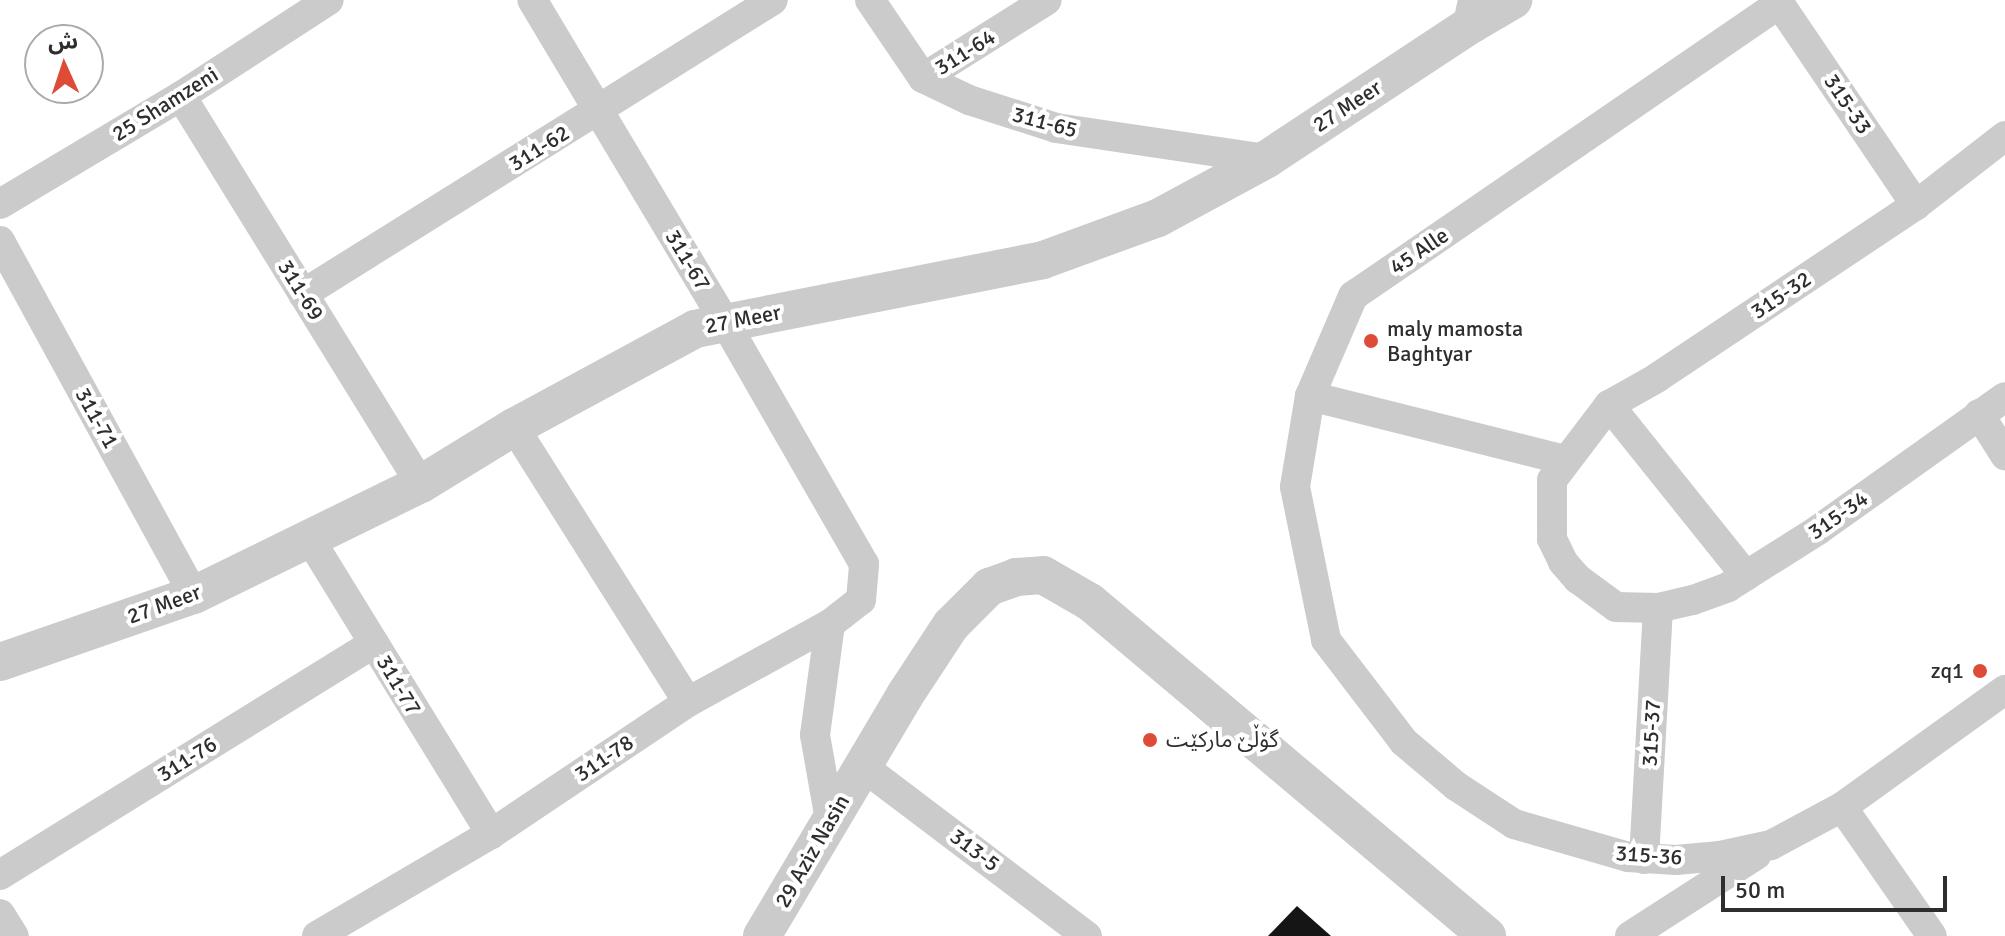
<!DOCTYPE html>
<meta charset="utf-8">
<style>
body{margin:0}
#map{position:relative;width:2005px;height:936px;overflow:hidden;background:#fff;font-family:Signika,"Noto Sans Arabic",sans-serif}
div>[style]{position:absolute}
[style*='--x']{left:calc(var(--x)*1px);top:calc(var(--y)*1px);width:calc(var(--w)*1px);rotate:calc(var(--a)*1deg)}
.building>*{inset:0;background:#151515}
.minor>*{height:30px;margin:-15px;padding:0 15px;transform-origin:15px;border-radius:15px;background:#cbcbcb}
.tertiary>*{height:38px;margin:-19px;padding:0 19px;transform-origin:19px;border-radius:19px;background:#cbcbcb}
.dots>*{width:22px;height:22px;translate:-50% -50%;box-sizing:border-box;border:4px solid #fff;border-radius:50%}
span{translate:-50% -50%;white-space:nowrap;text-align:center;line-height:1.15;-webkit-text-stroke:8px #fff;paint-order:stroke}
.street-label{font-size:22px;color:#2e2e2e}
.poi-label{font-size:22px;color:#2e2e2e}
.left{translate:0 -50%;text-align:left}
.right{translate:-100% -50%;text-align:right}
.north{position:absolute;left:24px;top:24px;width:80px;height:80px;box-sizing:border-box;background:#fff;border:2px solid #ababab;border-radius:50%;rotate:357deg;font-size:22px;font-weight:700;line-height:32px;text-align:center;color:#2e2e2e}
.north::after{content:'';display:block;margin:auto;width:28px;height:36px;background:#de4c37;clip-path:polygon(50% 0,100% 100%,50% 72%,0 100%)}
.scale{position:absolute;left:1721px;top:876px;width:226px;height:36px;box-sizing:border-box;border:4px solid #2e2e2e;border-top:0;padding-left:10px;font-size:24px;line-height:28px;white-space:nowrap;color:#2e2e2e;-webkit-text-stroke:6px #fff;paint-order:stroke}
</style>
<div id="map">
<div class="building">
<div style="clip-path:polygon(1297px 906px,1331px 936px,1268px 936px)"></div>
</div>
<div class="minor">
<div style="--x:870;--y:0;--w:94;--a:55.8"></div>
<div style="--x:923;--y:78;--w:51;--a:25.6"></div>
<div style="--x:969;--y:100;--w:91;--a:17.8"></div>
<div style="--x:1056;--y:128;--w:213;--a:8.4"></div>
<div style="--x:1777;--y:0;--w:248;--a:55.9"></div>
<div style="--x:1779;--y:4;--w:516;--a:145.57"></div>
<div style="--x:1353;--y:296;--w:109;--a:113.3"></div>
<div style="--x:1310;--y:396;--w:92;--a:99.4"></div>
<div style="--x:1295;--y:487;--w:156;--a:78.5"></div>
<div style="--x:1326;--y:640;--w:128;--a:52.6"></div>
<div style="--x:1404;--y:742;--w:68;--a:40.2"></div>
<div style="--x:1456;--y:786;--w:69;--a:33.2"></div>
<div style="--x:1514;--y:824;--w:119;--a:16.1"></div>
<div style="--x:1628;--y:857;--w:48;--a:3.6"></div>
<div style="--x:1676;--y:860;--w:44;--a:-5.2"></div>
<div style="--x:1720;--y:856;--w:52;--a:-12.2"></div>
<div style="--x:1771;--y:845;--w:81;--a:-28.2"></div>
<div style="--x:1842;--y:807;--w:201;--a:-35.7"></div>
<div style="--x:923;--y:78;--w:146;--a:-32.2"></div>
<div style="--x:181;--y:96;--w:456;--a:58.3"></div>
<div style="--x:2005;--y:136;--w:113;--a:142.2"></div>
<div style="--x:1916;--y:205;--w:311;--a:146.3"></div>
<div style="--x:1657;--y:378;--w:55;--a:150.6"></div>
<div style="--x:1609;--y:405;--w:94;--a:127.2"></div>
<div style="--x:1552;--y:480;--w:59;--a:90"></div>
<div style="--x:1552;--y:539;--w:25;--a:64"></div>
<div style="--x:1563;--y:562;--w:23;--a:49"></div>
<div style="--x:1578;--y:579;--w:47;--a:36.4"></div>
<div style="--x:1616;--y:607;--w:42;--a:1.4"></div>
<div style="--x:1658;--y:608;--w:36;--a:-13"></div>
<div style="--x:1693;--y:600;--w:37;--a:-20"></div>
<div style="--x:1728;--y:587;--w:107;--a:-32.3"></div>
<div style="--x:1818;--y:530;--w:229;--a:-35.4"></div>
<div style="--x:0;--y:204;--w:211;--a:-30.8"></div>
<div style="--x:181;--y:96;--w:176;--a:-33"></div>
<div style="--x:0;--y:241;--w:404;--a:61.3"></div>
<div style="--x:303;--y:294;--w:554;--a:-32.03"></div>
<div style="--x:1310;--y:396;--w:262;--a:14.1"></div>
<div style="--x:1609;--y:405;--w:219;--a:51.3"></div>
<div style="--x:1979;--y:414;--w:49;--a:57.6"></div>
<div style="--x:514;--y:427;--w:325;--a:57.7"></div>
<div style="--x:308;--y:536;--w:350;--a:58.4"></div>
<div style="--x:830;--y:624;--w:112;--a:97.7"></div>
<div style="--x:815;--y:735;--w:86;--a:80"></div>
<div style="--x:862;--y:766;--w:282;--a:37.1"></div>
<div style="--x:1842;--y:807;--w:157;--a:55.1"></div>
<div style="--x:1644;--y:859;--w:251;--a:-86.8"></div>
<div style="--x:0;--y:875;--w:440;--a:-31.8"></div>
<div style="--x:0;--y:914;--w:26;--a:58"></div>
<div style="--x:317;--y:936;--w:202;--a:-30.4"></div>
<div style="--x:491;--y:834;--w:237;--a:-33.8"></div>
<div style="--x:688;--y:702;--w:162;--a:-28.8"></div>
<div style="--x:830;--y:624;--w:39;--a:-38"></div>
<div style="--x:861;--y:600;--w:36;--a:-85"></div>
<div style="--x:864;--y:564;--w:279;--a:-119.9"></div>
<div style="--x:725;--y:322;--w:375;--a:-120.9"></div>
<div style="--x:1630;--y:936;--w:150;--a:-32.7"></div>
</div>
<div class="tertiary">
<div style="--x:1472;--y:24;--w:48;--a:-30.3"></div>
<div style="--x:0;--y:662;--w:205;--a:-19.1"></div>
<div style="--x:194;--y:595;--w:253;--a:-26.1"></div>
<div style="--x:421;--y:484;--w:109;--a:-31.5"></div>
<div style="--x:514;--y:427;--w:206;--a:-28.4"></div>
<div style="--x:695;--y:329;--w:355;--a:-11.2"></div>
<div style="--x:1043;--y:260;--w:122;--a:-20.1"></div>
<div style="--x:1158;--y:218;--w:124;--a:-28.4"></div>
<div style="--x:1267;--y:159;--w:245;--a:-33.4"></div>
<div style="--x:1472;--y:24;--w:25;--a:-78"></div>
<div style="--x:762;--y:936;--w:280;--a:-59.3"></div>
<div style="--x:905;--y:695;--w:84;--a:-56.7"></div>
<div style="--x:951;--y:625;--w:54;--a:-45"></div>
<div style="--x:989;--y:587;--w:29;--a:-20"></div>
<div style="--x:1016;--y:577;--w:27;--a:-4"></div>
<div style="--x:1043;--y:575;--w:54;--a:29.9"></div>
<div style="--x:1090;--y:602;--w:519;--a:40.07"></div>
</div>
<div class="dots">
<div style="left:1371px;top:341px;background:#de4c37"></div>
<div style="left:1980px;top:671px;background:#de4c37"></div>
<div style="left:1150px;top:740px;background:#de4c37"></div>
</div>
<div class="street-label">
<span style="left:965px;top:52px;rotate:-32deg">311-64</span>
<span style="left:165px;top:104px;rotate:-32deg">25 Shamzeni</span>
<span style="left:1848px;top:104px;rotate:56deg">315-33</span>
<span style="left:1347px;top:106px;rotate:-33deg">27 Meer</span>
<span style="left:1045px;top:122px;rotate:15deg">311-65</span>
<span style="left:539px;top:148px;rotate:-32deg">311-62</span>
<span style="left:1419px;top:251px;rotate:-34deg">45 Alle</span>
<span style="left:688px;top:260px;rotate:59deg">311-67</span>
<span style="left:301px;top:290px;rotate:58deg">311-69</span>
<span style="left:1781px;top:295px;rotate:-34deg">315-32</span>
<span style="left:743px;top:319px;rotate:-11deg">27 Meer</span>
<span style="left:97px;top:418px;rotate:61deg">311-71</span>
<span style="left:1838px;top:515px;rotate:-35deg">315-34</span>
<span style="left:164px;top:604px;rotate:-20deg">27 Meer</span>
<span style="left:399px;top:685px;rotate:59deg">311-77</span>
<span style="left:1651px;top:733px;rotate:-87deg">315-37</span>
<span style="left:604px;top:758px;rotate:-34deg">311-78</span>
<span style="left:187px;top:759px;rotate:-32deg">311-76</span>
<span style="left:975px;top:850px;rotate:37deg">313-5</span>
<span style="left:812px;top:851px;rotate:-60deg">29 Aziz Nasin</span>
<span style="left:1649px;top:855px;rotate:4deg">315-36</span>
</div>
<div class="poi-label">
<span class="left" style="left:1387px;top:341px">maly mamosta<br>Baghtyar</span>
<span class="right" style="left:1964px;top:671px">zq1</span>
<span class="left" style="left:1166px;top:740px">گۆڵێ مارکێت</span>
</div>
<div class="north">ش</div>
<div class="scale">50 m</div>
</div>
